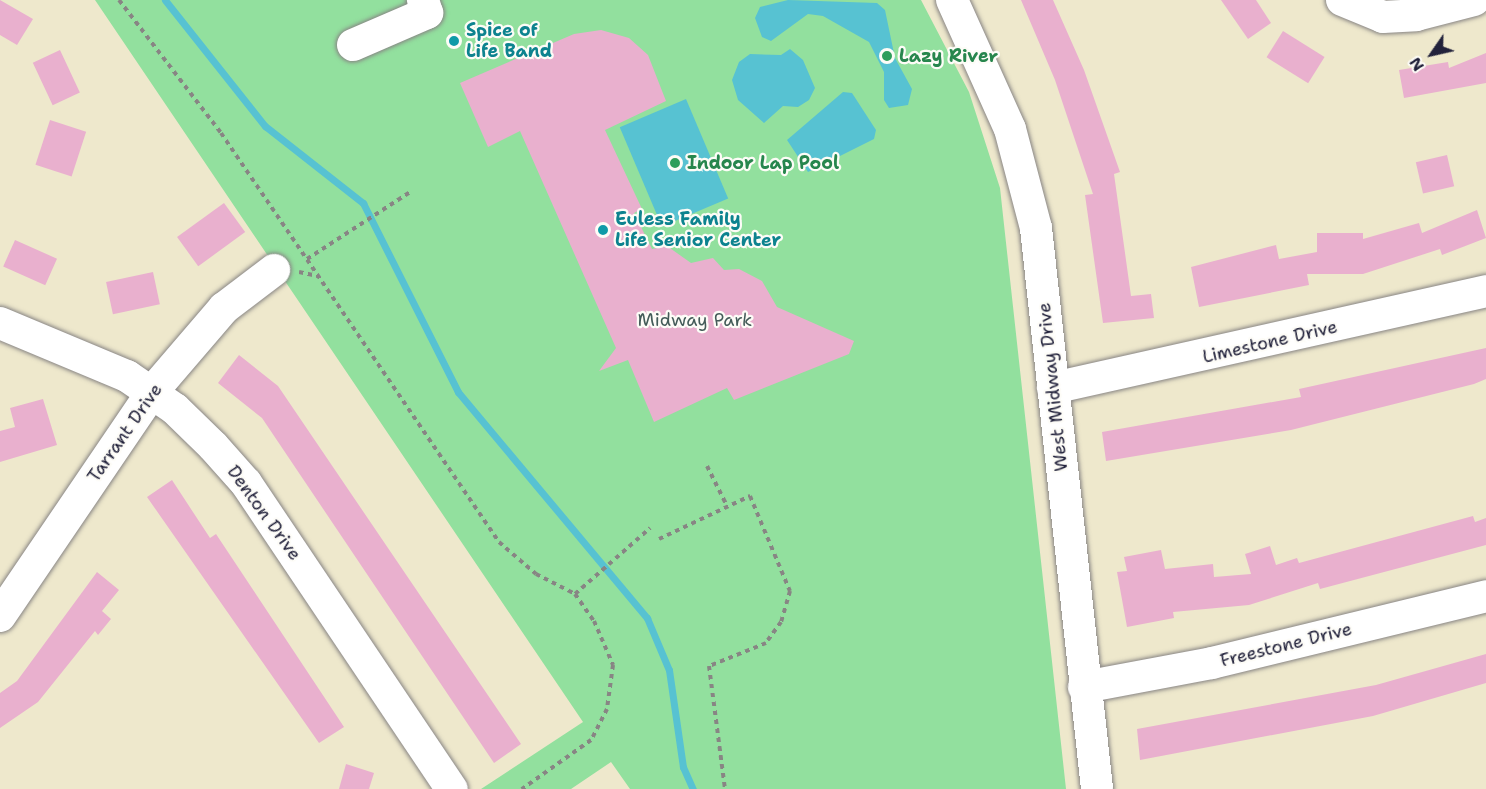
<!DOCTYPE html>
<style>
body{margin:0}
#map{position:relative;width:1486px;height:789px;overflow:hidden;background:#eee8cc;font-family:"Shantell Sans",sans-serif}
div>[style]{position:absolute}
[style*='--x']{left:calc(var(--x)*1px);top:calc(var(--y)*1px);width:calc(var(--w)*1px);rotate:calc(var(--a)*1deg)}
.green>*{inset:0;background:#92e09e}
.water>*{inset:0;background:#57c2d2;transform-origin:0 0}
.stream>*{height:7px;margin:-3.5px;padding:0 3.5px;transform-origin:3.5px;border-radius:3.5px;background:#57c2d2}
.building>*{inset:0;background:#e9b0ce;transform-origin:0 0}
.path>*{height:4px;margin-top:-2px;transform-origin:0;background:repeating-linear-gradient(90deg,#888584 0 4.5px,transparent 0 9px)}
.roads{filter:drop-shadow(0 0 2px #888584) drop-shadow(0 0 2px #888584)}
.minor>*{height:32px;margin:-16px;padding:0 16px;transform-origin:16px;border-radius:16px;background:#fff}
.dots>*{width:16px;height:16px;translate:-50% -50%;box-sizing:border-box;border:3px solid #fdfcf7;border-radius:50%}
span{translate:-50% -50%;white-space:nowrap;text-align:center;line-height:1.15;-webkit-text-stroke:4.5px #fdfcf7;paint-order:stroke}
.culture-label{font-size:18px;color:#0d838f;font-weight:700}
.left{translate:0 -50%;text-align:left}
.leisure-label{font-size:18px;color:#27864d;font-weight:700}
.park-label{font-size:18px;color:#445b59}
.street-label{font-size:18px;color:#22223b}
.north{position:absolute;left:1402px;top:24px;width:60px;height:60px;-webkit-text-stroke:4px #fdfcf7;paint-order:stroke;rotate:236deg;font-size:16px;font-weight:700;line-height:24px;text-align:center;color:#22223b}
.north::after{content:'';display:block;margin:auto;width:21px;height:27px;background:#22223b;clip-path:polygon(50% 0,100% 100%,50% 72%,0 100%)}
</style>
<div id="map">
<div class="green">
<div style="clip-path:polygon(95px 0,921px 0,969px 92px,1000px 188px,1066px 789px,630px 789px,611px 762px,571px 789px,481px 789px,583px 722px)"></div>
</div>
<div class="water">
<div style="clip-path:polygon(788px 0,877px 3px,885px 10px,895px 58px,912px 89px,908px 105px,889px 108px,884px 100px,884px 72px,869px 42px,823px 16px,808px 14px,771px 41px,762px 37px,755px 18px,760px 7px)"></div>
<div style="clip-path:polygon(790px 49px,803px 60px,815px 88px,809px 100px,798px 107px,783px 106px,764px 123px,738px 100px,732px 80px,739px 62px,750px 54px,781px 55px)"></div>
<div style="clip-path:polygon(843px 92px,852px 93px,876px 130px,874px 139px,808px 172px,787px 140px)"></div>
<div style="left:686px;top:99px;width:108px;height:72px;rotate:67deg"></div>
</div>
<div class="stream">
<div style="--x:165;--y:0;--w:161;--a:51.6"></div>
<div style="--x:265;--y:126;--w:125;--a:38.2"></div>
<div style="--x:363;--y:203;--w:212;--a:63.3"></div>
<div style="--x:458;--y:392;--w:295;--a:50.1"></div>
<div style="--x:647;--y:618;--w:56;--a:67.1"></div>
<div style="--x:669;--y:670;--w:98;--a:81.8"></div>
<div style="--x:683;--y:767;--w:24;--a:66"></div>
</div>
<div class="building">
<div style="clip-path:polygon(0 0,33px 19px,17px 45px,0 35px)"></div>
<div style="clip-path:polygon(1021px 0,1053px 0,1084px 70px,1120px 172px,1114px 174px,1131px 296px,1151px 294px,1154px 318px,1103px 323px,1085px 195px,1093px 194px,1055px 80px)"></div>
<div style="clip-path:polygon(1221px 0,1256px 0,1271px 23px,1248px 39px)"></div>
<div style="clip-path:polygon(601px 30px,629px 38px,648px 55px,666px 101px,605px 130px,642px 209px,634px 213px,652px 249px,667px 246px,691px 263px,713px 258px,724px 270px,739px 269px,762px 281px,777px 307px,854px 341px,849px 354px,734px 400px,727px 388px,654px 422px,628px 360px,599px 371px,616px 348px,520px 131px,488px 147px,460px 83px,574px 34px)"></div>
<div style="left:1283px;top:31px;width:49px;height:31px;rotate:32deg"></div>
<div style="left:60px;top:50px;width:47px;height:30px;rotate:65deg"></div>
<div style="clip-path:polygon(1486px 53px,1486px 83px,1404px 98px,1399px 70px,1448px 62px,1449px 68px)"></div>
<div style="left:50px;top:120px;width:38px;height:47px;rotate:18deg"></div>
<div style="left:1447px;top:155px;width:32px;height:32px;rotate:77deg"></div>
<div style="left:224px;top:203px;width:36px;height:58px;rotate:54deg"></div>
<div style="clip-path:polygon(1477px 210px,1486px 238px,1442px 255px,1440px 249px,1363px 274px,1307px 274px,1309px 285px,1199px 307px,1191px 267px,1276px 245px,1279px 259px,1317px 252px,1317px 233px,1363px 233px,1363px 239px,1419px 223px,1422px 233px)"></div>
<div style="left:15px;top:240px;width:46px;height:29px;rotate:24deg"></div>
<div style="left:153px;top:272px;width:33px;height:48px;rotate:78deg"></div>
<div style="clip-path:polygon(1486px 348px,1486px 379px,1474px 384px,1291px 430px,1106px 461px,1102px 432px,1301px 397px,1299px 389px)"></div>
<div style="clip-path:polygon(239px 355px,278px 386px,521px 744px,494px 763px,262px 418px,218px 383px)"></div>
<div style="clip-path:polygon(43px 399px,57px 445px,0 462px,0 431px,15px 427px,10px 408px)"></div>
<div style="clip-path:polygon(172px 480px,210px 538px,216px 534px,344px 727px,319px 743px,147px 497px)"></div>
<div style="clip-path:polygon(1473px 516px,1475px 522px,1486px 518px,1486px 545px,1320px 589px,1318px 583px,1249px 605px,1173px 612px,1174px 618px,1127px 627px,1117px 572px,1127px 571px,1124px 557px,1161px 550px,1165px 569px,1213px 564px,1214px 577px,1251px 574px,1245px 554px,1270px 546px,1276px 565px,1297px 558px,1299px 563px)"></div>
<div style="clip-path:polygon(97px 572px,119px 590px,102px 611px,111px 619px,98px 635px,95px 631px,38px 702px,0 728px,0 693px,17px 681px)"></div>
<div style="clip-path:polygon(1486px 654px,1486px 683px,1373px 716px,1140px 760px,1137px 729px,1376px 685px)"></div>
<div style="clip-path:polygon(346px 764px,374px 773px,369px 789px,339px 789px)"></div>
</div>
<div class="path">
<div style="--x:119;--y:0;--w:168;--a:52.5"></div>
<div style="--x:221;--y:133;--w:495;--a:55.8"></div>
<div style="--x:499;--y:542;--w:49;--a:40.9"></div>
<div style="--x:536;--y:574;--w:44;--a:27.1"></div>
<div style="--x:575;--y:594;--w:33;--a:55"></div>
<div style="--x:594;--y:621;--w:48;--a:66.6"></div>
<div style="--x:613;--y:665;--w:44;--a:97.8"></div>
<div style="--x:607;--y:709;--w:35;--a:117"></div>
<div style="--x:591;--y:740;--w:85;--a:144.6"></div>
<div style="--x:307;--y:259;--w:123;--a:-33"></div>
<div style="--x:299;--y:272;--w:19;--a:12"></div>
<div style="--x:707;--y:466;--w:45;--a:63.4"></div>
<div style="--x:659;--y:539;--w:101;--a:-25.3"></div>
<div style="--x:750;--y:496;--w:103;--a:67.2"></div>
<div style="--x:790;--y:591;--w:32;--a:106"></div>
<div style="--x:781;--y:622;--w:26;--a:126"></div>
<div style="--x:766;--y:643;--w:61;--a:158"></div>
<div style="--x:709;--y:666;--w:124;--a:82.6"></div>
<div style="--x:575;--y:594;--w:100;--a:-41.3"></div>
</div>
<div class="roads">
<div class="minor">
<div style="--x:952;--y:0;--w:141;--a:65.8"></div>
<div style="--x:1010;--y:129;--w:102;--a:75.3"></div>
<div style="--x:1036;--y:228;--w:564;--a:83.79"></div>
<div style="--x:1342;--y:0;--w:44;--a:22.5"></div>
<div style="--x:1383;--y:17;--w:33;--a:-3"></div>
<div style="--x:1416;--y:15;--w:60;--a:-14.5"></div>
<div style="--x:353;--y:45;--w:81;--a:-23.4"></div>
<div style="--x:427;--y:13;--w:14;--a:-107"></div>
<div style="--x:0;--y:323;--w:138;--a:22.7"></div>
<div style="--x:127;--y:376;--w:58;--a:34.5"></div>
<div style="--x:175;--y:409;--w:53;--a:44.2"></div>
<div style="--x:213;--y:446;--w:50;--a:48.3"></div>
<div style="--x:246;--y:483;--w:369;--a:56.1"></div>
<div style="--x:1053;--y:388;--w:444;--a:-12.6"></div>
<div style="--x:0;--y:616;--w:271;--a:-55.8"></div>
<div style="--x:152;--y:392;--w:111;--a:-49.4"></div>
<div style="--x:224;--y:308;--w:63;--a:-37.2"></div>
<div style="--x:1084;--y:687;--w:130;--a:-10.6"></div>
<div style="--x:1212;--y:663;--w:282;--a:-13.7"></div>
</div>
</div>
<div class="dots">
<div style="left:454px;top:41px;background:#0f9aa8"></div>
<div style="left:887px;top:56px;background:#2e9e5b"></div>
<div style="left:675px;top:163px;background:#2e9e5b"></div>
<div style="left:603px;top:230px;background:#0f9aa8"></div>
</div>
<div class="culture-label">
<span class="left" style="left:466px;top:41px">Spice of<br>Life Band</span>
<span class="left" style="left:615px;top:230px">Euless Family<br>Life Senior Center</span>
</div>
<div class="leisure-label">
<span class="left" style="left:899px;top:56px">Lazy River</span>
<span class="left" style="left:687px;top:163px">Indoor Lap Pool</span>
</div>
<div class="park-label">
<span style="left:695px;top:320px">Midway Park</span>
</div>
<div class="street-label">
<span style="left:1270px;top:342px;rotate:-13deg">Limestone Drive</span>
<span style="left:1053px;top:387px;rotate:-96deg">West Midway Drive</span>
<span style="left:125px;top:433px;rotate:-55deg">Tarrant Drive</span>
<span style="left:264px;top:513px;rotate:54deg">Denton Drive</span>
<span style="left:1286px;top:645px;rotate:-14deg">Freestone Drive</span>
</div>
<div class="north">N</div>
</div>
